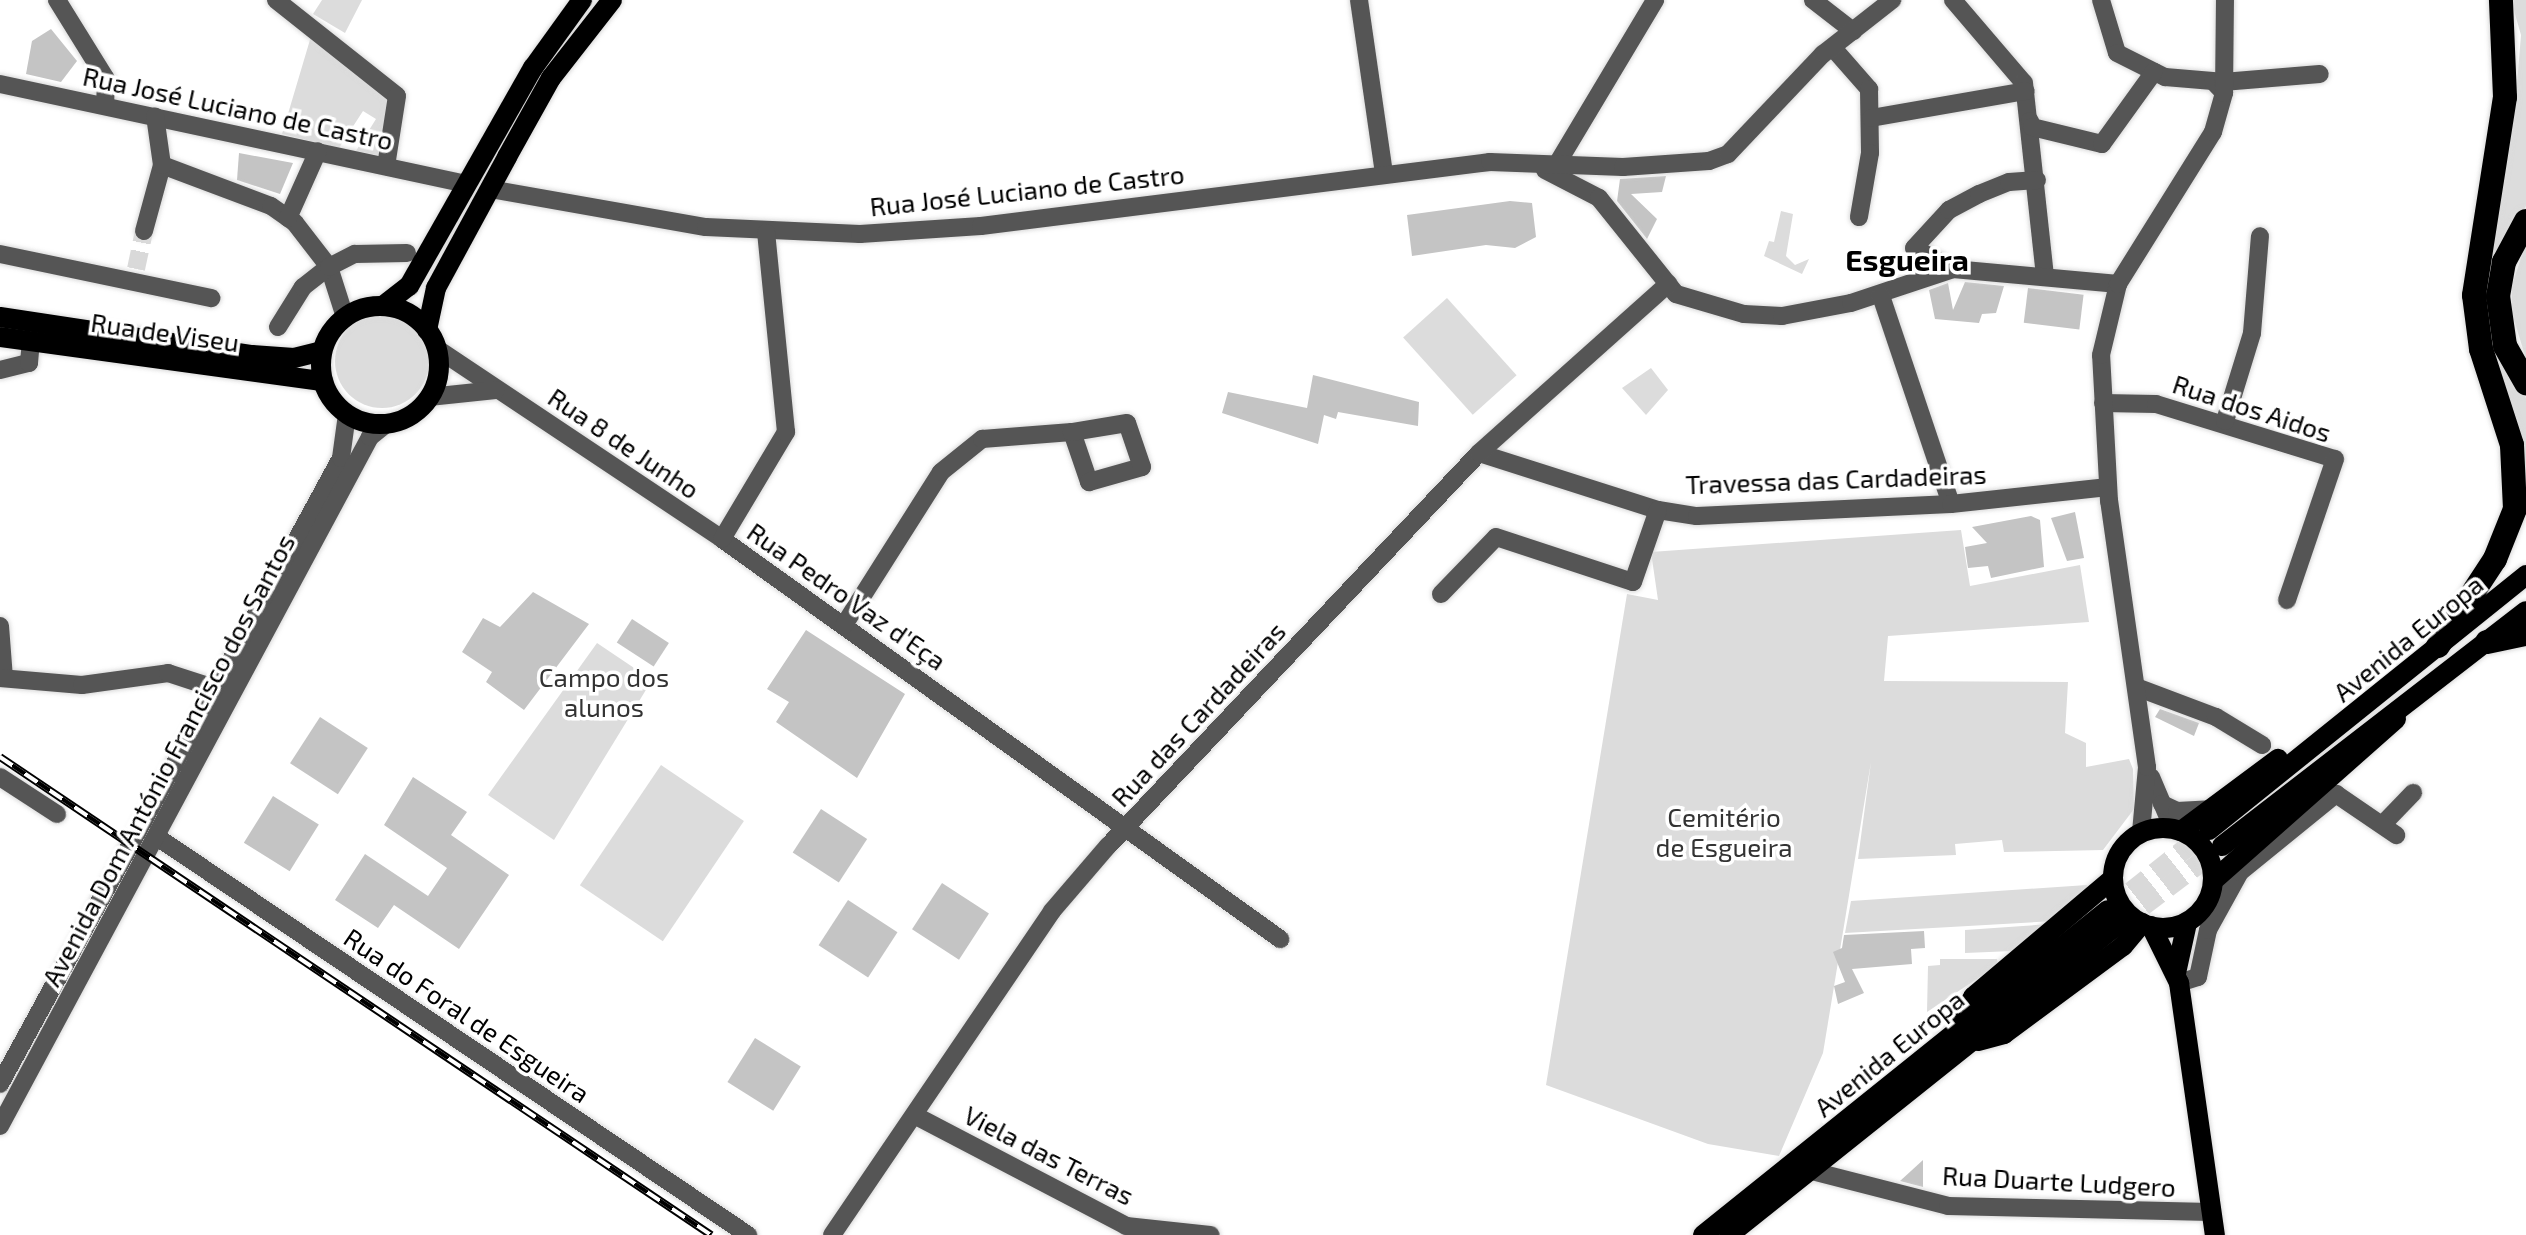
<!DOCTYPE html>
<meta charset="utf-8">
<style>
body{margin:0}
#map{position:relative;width:2526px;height:1235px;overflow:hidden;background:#fff;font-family:"Exo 2",sans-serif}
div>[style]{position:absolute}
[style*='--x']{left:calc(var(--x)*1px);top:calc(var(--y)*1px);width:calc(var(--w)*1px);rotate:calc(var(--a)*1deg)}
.green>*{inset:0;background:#dcdcdc;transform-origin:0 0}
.round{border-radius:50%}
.building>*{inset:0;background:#c4c4c4;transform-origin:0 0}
.minor-tunnel>*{height:18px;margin-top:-9px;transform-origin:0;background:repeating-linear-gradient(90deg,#d9d9d9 0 18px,transparent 0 27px)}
.major-tunnel>*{height:20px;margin-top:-10px;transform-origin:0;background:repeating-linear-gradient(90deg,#d9d9d9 0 20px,transparent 0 30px)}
.roads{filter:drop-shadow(0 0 2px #dbdbdb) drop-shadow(0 0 2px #dbdbdb)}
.minor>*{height:18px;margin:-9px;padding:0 9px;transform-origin:9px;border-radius:9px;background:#555}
.major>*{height:20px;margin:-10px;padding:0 10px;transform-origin:10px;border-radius:10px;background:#000}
.major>.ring{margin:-10px;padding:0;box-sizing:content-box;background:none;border:20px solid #000;border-radius:50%}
.highway>*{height:24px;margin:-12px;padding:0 12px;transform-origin:12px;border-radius:12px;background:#000}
.rail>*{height:8px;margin-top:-4px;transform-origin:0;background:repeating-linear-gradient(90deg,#fff 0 15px,#000 0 30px);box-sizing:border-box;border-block:2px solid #000}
span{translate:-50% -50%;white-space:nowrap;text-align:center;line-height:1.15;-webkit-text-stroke:7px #fff;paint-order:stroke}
.street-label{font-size:26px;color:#000}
.park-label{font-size:26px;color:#333}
.quarter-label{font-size:30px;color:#000;font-weight:700}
</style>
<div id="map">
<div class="green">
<div style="clip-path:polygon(322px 0,362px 0,345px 33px,313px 14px)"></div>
<div style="clip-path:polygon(2511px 0,2526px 0,2526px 206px,2501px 247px,2500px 360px,2526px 398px,2526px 489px,2485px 297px,2515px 108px,2521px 35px)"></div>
<div style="clip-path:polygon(312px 33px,396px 96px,383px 156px,356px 151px,376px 119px,363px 111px,339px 148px,282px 134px)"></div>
<div style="clip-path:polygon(1781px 211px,1793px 214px,1786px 256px,1795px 265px,1809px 259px,1802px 274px,1764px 256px,1769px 241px,1774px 242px)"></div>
<div style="clip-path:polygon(2526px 243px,2526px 359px,2512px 313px,2512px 285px)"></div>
<div style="left:1447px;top:298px;width:104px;height:59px;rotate:48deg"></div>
<div class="round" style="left:335px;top:314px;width:94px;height:94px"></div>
<div style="clip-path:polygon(1651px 368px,1668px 390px,1646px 415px,1622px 388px)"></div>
<div style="clip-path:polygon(1961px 530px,1970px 586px,2080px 565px,2089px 622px,1888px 636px,1884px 681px,2068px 682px,2065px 733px,2086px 743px,2086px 767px,2129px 759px,2133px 769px,2134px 809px,2103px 850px,2004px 852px,2002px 840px,1955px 844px,1956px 855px,1858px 859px,1871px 762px,1823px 1053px,1779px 1156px,1708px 1144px,1546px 1085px,1627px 594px,1658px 600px,1651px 552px)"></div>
<div style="clip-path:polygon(597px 643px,652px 680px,554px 840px,488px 795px)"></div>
<div style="left:661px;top:765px;width:100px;height:145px;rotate:34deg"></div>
<div style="clip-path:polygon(2087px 885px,2090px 892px,2054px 921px,1845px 933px,1851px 901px)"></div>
<div style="clip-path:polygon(2051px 924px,2013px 951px,1965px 953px,1965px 930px)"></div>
<div style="clip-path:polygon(1940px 959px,1997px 959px,1998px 965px,1927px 1012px,1928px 966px,1940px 965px)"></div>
</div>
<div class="building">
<div style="clip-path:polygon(51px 29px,77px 61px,61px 82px,26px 74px,32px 41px)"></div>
<div style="clip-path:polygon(239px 153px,293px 163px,280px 194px,237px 180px)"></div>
<div style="clip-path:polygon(1666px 176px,1662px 192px,1631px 194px,1657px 219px,1647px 239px,1617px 201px,1620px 179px)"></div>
<div style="clip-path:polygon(1510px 201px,1532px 203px,1536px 237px,1515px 248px,1486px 245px,1412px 256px,1407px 215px)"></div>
<div style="clip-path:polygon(1965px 282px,2004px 286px,1996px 313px,1982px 314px,1979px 323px,1935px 319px,1929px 290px,1948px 283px,1953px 310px)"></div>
<div style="left:2028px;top:288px;width:56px;height:35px;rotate:7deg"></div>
<div style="clip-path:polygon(1313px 375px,1419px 402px,1418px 426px,1338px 412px,1336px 419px,1324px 415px,1318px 444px,1222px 413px,1228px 392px,1307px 408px)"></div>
<div style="clip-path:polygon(2075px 512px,2084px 558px,2067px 561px,2051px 518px)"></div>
<div style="clip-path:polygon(2031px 516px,2040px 520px,2044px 567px,1991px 578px,1988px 566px,1968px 568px,1965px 547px,1987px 543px,1972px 527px)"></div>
<div style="clip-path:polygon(533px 592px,589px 624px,524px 710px,486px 682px,492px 672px,462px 652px,483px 618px,500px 627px)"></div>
<div style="left:632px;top:619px;width:44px;height:28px;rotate:33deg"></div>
<div style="clip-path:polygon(806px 630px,905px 694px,857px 778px,776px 722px,789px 702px,767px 689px)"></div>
<div style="clip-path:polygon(2160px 709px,2199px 723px,2194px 736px,2155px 717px)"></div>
<div style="left:320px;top:717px;width:57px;height:55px;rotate:33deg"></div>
<div style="clip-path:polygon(413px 777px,467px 812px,451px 835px,509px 875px,459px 949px,394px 905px,378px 928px,335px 900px,365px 854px,428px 896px,447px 868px,384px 825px)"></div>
<div style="left:273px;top:796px;width:54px;height:55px;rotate:32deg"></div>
<div style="left:821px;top:809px;width:55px;height:52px;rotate:33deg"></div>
<div style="left:942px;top:883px;width:56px;height:55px;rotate:33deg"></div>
<div style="left:848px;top:900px;width:59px;height:54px;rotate:33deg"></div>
<div style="clip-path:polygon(1924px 931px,1925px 948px,1911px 949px,1912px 964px,1852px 969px,1864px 993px,1838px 1004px,1834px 986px,1845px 982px,1833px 952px,1842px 948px,1844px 935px)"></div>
<div style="left:755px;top:1038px;width:54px;height:52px;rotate:32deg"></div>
<div style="clip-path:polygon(1923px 1160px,1923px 1187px,1900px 1181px)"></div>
</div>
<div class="minor-tunnel">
<div style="--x:136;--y:269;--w:39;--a:-78"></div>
</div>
<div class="major-tunnel">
<div style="--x:2108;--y:910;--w:129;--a:-38.4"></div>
<div style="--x:2119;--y:924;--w:129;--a:-37.1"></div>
</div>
<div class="roads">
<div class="minor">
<div style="--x:57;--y:0;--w:93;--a:58.2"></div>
<div style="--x:106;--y:79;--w:27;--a:92"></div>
<div style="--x:276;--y:0;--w:154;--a:38.4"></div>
<div style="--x:397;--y:96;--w:71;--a:98.9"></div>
<div style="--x:1359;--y:0;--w:176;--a:81.8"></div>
<div style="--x:1813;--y:0;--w:51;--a:37.8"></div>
<div style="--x:1953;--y:0;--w:109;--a:49.5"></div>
<div style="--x:2024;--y:83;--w:195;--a:83.8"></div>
<div style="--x:2101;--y:0;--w:55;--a:73.2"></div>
<div style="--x:2117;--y:53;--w:54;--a:26.6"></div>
<div style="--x:2165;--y:77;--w:48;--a:4.8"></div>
<div style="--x:2213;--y:81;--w:16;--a:47"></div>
<div style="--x:1833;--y:48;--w:55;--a:48.7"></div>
<div style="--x:1869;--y:89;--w:64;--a:89.1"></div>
<div style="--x:1870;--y:153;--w:65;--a:99.8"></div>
<div style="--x:2223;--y:82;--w:97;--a:-4.7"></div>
<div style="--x:0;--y:84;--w:477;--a:12.1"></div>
<div style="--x:1871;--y:118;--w:157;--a:-9.9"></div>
<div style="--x:2030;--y:121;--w:6;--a:72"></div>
<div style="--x:2032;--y:127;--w:72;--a:13.7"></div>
<div style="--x:2102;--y:144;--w:89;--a:-54.2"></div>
<div style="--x:1557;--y:164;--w:191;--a:-59.1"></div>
<div style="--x:162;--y:165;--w:116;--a:20.6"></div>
<div style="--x:271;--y:206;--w:29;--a:35"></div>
<div style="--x:295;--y:223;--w:56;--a:52.3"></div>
<div style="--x:329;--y:267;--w:52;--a:72.3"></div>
<div style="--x:1545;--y:170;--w:61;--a:27.4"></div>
<div style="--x:1599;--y:198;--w:123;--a:51.3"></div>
<div style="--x:1676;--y:294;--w:71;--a:16.4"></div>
<div style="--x:1744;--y:314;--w:38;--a:3"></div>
<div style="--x:1782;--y:316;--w:70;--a:-10.7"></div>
<div style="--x:1851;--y:303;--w:108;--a:-18.4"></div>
<div style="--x:1953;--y:269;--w:166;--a:5.2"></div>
<div style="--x:490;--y:189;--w:219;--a:10"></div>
<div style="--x:706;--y:227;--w:154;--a:2.6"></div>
<div style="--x:860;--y:234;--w:121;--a:-3.8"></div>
<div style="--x:981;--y:226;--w:513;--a:-7.17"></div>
<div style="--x:1490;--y:162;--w:133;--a:2.2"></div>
<div style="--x:1623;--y:167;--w:86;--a:-4"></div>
<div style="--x:1709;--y:161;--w:20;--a:-20"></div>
<div style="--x:1728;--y:154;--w:138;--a:-46.5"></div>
<div style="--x:1823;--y:54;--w:88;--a:-38"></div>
<div style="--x:288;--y:218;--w:73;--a:-65.9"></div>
<div style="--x:144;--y:231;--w:68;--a:-74.7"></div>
<div style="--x:162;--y:165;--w:49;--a:-98.1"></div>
<div style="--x:0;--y:254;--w:216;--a:11.8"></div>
<div style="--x:1953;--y:269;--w:44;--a:-151.7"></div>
<div style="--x:1914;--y:248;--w:52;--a:-47.4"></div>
<div style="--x:1949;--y:210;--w:34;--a:-28"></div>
<div style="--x:1979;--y:194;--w:32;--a:-22"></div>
<div style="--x:2009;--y:182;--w:28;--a:-4"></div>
<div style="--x:1881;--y:296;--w:219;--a:71.4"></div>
<div style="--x:278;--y:327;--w:47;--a:-58"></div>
<div style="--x:303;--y:287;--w:33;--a:-38"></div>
<div style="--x:329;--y:267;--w:29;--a:-27"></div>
<div style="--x:355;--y:254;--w:52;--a:-1.1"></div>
<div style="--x:436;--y:348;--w:344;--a:33.7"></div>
<div style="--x:722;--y:539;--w:687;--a:35.63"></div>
<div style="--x:0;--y:370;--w:30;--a:-14"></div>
<div style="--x:29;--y:363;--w:22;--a:-85"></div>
<div style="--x:429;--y:397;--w:67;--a:-6"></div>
<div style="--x:2103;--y:403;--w:53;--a:1.1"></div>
<div style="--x:2156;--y:404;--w:187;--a:17.1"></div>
<div style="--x:2335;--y:459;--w:149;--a:108.8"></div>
<div style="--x:2225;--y:421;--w:92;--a:-72.9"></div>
<div style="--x:2252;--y:333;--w:97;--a:-85.3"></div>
<div style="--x:1479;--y:453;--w:188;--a:17.7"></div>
<div style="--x:1658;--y:510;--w:39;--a:9"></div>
<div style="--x:1697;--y:516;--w:254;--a:-2.7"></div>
<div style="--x:1951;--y:504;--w:158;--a:-6.2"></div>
<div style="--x:722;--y:539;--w:125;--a:-59.1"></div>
<div style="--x:786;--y:432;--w:200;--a:-95.7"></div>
<div style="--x:1441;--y:594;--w:79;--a:-46"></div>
<div style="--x:1496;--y:537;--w:144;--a:18.2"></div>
<div style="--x:1633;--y:582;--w:76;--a:-70.9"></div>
<div style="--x:844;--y:625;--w:181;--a:-57.6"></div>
<div style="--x:941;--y:472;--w:53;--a:-38.8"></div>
<div style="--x:982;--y:439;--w:90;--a:-4.4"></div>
<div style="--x:1072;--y:432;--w:53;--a:71.2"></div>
<div style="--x:1089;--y:482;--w:55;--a:-15.8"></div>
<div style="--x:1142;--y:467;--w:46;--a:-108.8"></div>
<div style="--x:1127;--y:423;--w:56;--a:170.7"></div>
<div style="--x:0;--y:626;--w:52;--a:85.6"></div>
<div style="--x:0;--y:678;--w:82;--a:4.9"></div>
<div style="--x:82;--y:685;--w:87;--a:-7.9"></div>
<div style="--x:168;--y:673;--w:48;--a:18.1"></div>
<div style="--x:2136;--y:687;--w:85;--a:20.6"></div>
<div style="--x:2216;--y:717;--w:54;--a:31.3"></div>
<div style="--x:0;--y:777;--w:68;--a:33"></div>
<div style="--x:2151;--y:777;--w:56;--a:67.1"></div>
<div style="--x:2162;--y:804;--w:17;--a:25"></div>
<div style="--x:2177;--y:811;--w:33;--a:-3"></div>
<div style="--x:2384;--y:823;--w:42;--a:-46"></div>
<div style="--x:2141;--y:832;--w:65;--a:-84.7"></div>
<div style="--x:2147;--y:767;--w:269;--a:-98.1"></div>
<div style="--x:2109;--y:501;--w:146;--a:-93.1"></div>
<div style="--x:2101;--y:355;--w:73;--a:-76.5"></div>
<div style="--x:2118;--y:284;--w:179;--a:-58"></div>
<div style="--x:2213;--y:132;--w:41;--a:-74.2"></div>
<div style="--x:2224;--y:93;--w:93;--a:-89.4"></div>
<div style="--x:157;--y:837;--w:713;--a:33.96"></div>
<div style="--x:2179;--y:983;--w:20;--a:-18"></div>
<div style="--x:2198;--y:977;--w:48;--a:-78"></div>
<div style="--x:2208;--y:930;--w:66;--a:-61.1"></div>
<div style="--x:2240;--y:872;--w:124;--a:-39.1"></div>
<div style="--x:2336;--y:794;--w:73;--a:34.3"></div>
<div style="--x:0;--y:1084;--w:713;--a:-61.42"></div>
<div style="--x:341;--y:458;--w:44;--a:-82.2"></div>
<div style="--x:916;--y:1116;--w:237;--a:27.6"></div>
<div style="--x:1126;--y:1226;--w:85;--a:6"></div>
<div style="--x:0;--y:1126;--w:782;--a:-61.76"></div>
<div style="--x:370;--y:437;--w:22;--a:-39"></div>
<div style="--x:1812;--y:1171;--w:140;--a:14.4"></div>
<div style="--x:1948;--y:1206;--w:263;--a:1.3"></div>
<div style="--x:832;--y:1235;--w:392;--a:-55.8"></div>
<div style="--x:1052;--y:911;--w:86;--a:-49.3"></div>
<div style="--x:1108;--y:846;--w:540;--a:-46.65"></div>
<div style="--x:1479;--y:453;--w:254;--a:-41.8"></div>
</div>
<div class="major">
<div style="--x:383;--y:306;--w:33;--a:-38"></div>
<div style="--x:409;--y:286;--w:251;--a:-60.4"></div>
<div style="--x:533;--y:68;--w:84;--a:-54.2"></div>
<div class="ring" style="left:321px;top:306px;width:98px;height:98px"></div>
<div style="--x:0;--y:317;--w:255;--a:8.6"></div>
<div style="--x:252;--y:355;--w:42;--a:4.1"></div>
<div style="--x:294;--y:358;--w:29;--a:-14"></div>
<div style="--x:427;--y:330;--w:43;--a:-77.9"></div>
<div style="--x:436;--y:288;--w:149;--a:-61.5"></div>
<div style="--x:507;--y:157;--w:90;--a:-60.9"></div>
<div style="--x:551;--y:78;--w:99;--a:-52"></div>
<div style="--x:0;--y:337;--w:326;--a:7.8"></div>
<div class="ring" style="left:2113px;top:828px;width:80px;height:80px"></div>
<div style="--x:2209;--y:830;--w:407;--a:-38.8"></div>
<div style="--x:2181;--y:831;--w:121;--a:-36.6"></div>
<div style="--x:2222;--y:846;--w:384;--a:-37.7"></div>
<div style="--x:2214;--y:880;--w:243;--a:-41.5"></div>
<div style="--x:2151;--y:926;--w:64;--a:63.8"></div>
<div style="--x:2179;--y:983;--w:255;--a:81.9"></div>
<div style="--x:2176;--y:973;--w:51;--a:-77.6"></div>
<div style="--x:1957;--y:1023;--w:31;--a:-58"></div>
<div style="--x:1973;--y:997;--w:182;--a:-40.3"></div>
<div style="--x:1978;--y:1041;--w:27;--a:-15"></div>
<div style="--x:2004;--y:1034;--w:148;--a:-36.5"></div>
<div style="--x:2123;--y:946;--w:30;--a:-50"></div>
<div style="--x:1703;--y:1235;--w:519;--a:-38.75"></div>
<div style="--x:1729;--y:1235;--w:499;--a:-38.6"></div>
</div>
<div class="highway">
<div style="--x:2526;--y:221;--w:47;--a:118.2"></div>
<div style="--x:2504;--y:262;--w:35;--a:100"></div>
<div style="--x:2498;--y:296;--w:50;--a:82"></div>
<div style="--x:2505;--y:346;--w:43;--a:60.4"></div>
<div style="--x:2487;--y:642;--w:40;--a:-12"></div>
<div style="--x:2438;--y:646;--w:104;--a:-56.8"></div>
<div style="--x:2495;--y:559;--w:54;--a:-68.2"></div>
<div style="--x:2515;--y:509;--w:64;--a:-92.7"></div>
<div style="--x:2512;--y:445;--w:101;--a:-107.9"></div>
<div style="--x:2481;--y:349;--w:54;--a:-97.4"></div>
<div style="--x:2474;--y:295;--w:200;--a:-81.1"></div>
<div style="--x:2505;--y:97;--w:97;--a:-92.4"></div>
</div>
</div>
<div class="rail">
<div style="--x:0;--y:757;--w:857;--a:33.91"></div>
</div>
<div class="street-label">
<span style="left:238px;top:108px;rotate:12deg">Rua José Luciano de Castro</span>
<span style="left:1027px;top:190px;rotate:-6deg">Rua José Luciano de Castro</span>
<span style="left:165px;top:332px;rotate:8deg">Rua de Viseu</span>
<span style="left:2252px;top:408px;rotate:18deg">Rua dos Aidos</span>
<span style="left:624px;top:443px;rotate:34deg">Rua 8 de Junho</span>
<span style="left:1836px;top:479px;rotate:-2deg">Travessa das Cardadeiras</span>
<span style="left:847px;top:596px;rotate:35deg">Rua Pedro Vaz d'Eça</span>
<span style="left:2408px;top:638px;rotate:-39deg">Avenida Europa</span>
<span style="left:1198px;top:714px;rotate:-47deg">Rua das Cardadeiras</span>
<span style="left:168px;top:760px;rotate:-62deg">Avenida Dom António Francisco dos Santos</span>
<span style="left:467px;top:1015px;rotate:34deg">Rua do Foral de Esgueira</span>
<span style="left:1889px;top:1053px;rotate:-39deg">Avenida Europa</span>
<span style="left:1049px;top:1155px;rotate:27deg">Viela das Terras</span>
<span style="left:2059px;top:1181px;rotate:3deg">Rua Duarte Ludgero</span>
</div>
<div class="park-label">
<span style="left:604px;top:692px">Campo dos<br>alunos</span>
<span style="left:1724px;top:832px">Cemitério<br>de Esgueira</span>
</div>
<div class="quarter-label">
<span style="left:1907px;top:259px">Esgueira</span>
</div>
</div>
